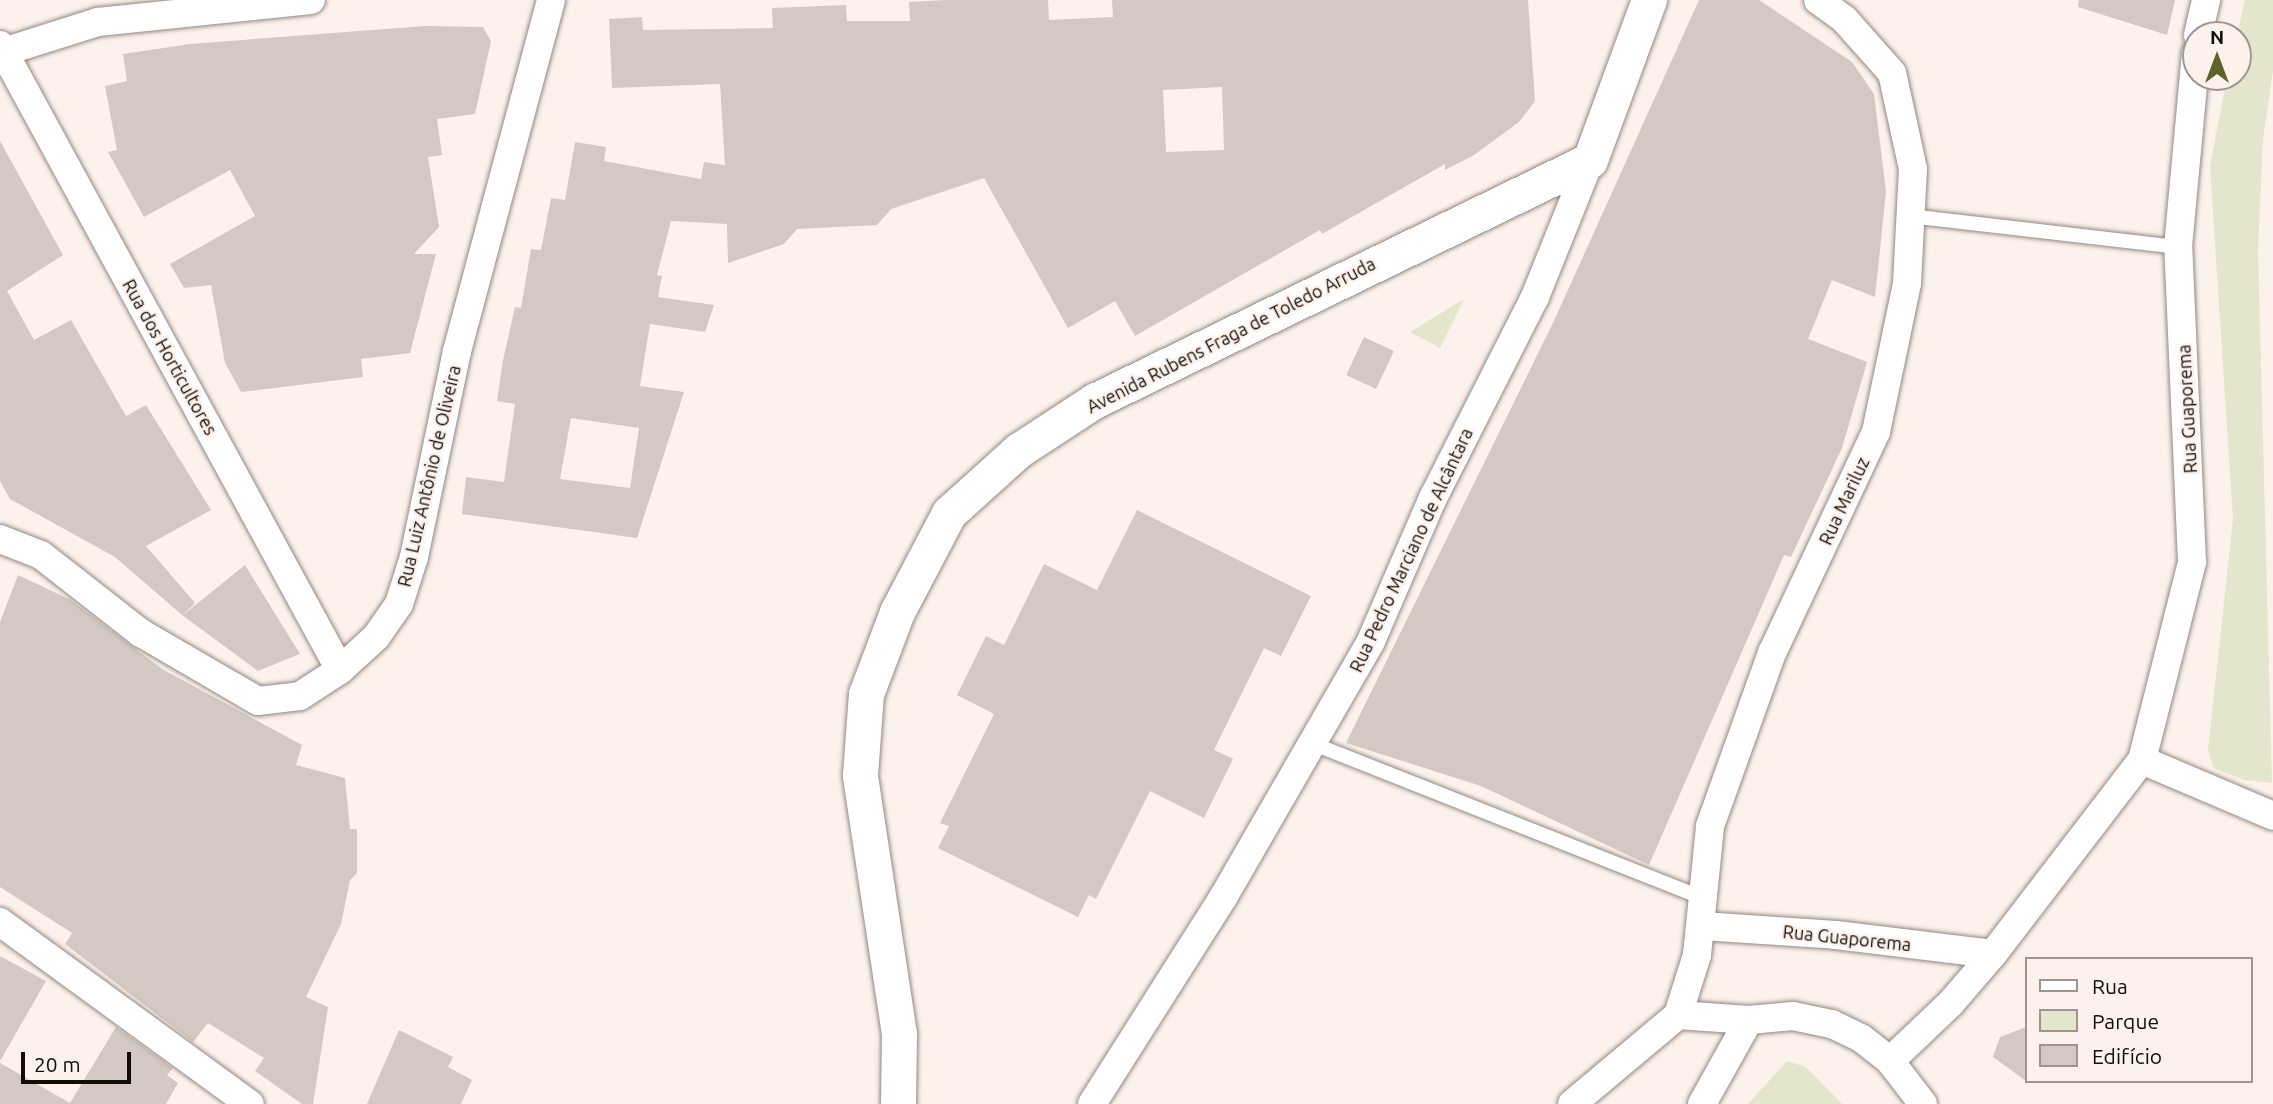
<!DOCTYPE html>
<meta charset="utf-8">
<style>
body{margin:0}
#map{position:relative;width:2273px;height:1104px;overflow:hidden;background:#fdf1ec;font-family:Ubuntu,sans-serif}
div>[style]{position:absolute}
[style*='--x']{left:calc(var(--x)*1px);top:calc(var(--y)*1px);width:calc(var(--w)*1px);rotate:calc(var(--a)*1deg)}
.green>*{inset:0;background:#e3e5cc}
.building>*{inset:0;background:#d3c8c2;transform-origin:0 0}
.roads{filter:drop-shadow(0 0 2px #928883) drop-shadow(0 0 2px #928883)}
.service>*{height:14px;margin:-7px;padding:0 7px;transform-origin:7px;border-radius:7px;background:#fff}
.minor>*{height:28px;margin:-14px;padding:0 14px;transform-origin:14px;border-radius:14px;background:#fff}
.tertiary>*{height:35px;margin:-17.5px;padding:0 17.5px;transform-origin:17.5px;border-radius:17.5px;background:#fff}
span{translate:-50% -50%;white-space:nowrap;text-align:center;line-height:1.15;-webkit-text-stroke:5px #fdf1ec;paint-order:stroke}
.street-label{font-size:18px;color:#100c0a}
.legend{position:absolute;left:2025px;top:957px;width:228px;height:126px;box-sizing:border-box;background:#fdf1ec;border:2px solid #9e9592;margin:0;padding:9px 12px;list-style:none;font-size:21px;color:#100c0a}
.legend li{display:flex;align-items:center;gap:14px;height:35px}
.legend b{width:35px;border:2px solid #9e9592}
.north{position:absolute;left:2182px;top:21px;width:70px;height:70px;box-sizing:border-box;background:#fdf1ec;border:2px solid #9e9592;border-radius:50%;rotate:0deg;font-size:19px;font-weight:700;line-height:28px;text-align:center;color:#100c0a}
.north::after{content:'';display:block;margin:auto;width:24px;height:32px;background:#62602d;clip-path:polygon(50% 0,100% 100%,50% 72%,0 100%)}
.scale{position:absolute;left:21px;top:1052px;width:110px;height:32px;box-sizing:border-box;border:4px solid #100c0a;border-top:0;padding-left:9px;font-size:21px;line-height:24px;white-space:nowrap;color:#100c0a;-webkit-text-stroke:5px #fdf1ec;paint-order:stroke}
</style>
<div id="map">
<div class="green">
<div style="clip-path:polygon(2245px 0,2273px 0,2273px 70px,2263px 139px,2258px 250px,2272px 783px,2244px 780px,2214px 768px,2208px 751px,2233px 519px,2210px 166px,2227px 77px,2238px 77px,2237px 35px)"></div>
<div style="clip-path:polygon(1464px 299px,1440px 348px,1410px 332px)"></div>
<div style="clip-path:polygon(1787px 1061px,1806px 1067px,1842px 1104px,1748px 1104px)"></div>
</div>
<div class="building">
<div style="clip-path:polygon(evenodd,946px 0,1048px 0,1049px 20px,1113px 17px,1112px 0,1528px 0,1535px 101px,1519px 122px,1474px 155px,1445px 170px,1445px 164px,1322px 234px,1320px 230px,1135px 336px,1115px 301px,1068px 328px,984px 178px,891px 209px,877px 225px,797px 229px,784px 244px,728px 263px,727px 224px,671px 221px,657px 275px,662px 276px,658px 297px,714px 305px,705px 332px,650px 324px,640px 386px,684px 392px,637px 538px,462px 514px,466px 477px,504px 482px,515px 404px,497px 401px,503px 360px,515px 307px,521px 308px,531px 249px,541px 250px,551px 198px,565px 200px,575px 142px,606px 147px,604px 161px,701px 179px,704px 162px,725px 165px,720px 84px,612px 88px,609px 19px,642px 17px,643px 30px,773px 28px,772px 8px,846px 5px,847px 21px,910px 21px,909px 2px,946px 0,1222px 87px,1224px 150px,1166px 152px,1163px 90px,1222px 87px,946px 0,571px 418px,639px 428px,630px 488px,560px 479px,571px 418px)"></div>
<div style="clip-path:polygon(1699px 0,1759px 0,1852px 62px,1874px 94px,1886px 192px,1875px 297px,1832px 280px,1808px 339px,1867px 362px,1842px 448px,1791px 557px,1784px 555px,1649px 865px,1481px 786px,1346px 743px,1553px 323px)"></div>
<div style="clip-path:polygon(2079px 0,2175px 0,2167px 35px,2078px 7px)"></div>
<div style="clip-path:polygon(425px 26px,483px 27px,491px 41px,475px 114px,437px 119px,442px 155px,428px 157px,439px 227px,414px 254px,436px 254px,410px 353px,361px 359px,363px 377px,241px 392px,225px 363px,211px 285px,184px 288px,170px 264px,255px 216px,230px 170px,144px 217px,108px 152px,117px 150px,105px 86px,127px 81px,123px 54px,190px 44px)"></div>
<div style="clip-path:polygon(0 141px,63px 255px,7px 291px,34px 340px,71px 320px,126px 416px,146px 405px,211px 510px,146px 546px,195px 603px,183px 615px,245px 565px,300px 654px,258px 671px,182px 615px,115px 557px,10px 499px,0 481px)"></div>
<div style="left:1364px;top:337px;width:33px;height:42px;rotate:25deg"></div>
<div style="clip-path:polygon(1137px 510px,1311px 596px,1281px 656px,1264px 648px,1214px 750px,1233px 759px,1204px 818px,1150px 791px,1096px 899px,1089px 895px,1078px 917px,938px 848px,949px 826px,940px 823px,994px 714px,957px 695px,986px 636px,1004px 645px,1044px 564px,1097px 590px)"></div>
<div style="clip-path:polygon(18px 575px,71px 600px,162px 669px,302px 745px,296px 765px,345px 778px,350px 829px,357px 829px,357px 873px,350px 880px,341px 924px,306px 997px,328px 1007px,313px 1104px,302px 1104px,255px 1071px,264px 1058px,208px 1023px,193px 1042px,65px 944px,72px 933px,0 887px,0 622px)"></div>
<div style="clip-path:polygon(0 956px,46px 981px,0 1061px)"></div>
<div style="clip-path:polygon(116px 1027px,173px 1068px,167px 1075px,178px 1083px,166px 1104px,0 1104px,0 1063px,70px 1103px)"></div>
<div style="clip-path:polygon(2026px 1027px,2026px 1081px,1993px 1057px,2000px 1037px)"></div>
<div style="clip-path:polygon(399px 1030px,453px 1057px,448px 1067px,472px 1080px,461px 1104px,367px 1104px)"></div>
</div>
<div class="roads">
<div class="service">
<div style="--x:1910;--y:216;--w:270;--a:6.6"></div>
<div style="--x:1314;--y:744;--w:416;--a:21.6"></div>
</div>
<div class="minor">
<div style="--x:2198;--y:35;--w:36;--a:-77"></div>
<div style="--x:0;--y:45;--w:711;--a:61.45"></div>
<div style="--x:0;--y:53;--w:103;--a:-17.6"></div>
<div style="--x:98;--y:22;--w:214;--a:-5.9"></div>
<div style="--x:0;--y:539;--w:44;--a:21.3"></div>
<div style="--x:41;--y:555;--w:127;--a:38"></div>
<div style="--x:141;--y:633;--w:135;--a:30.2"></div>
<div style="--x:258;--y:701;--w:42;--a:-6.8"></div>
<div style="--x:300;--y:696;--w:48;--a:-33"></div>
<div style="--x:340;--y:670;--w:49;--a:-42.5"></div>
<div style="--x:376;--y:637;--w:40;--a:-55.1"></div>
<div style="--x:399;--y:604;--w:49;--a:-72.3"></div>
<div style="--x:414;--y:557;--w:210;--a:-78.2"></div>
<div style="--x:457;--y:351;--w:363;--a:-75"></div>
<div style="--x:2142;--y:760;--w:142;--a:23.1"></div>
<div style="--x:0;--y:922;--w:309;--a:36.1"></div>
<div style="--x:1702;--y:926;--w:134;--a:3.8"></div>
<div style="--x:1836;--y:935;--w:158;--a:6.9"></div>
<div style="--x:1678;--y:1015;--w:63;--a:-72.4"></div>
<div style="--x:1697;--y:955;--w:130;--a:-84.2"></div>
<div style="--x:1710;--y:826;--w:184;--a:-70.3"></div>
<div style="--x:1772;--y:653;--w:244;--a:-64.8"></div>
<div style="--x:1876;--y:432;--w:152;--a:-78.2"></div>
<div style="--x:1907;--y:283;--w:114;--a:-87"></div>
<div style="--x:1913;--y:169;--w:98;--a:-102.3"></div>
<div style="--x:1892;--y:73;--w:72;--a:-131.6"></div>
<div style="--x:1844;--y:19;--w:32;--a:-144"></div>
<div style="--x:1890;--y:1061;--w:84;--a:-43.6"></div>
<div style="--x:1951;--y:1003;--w:65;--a:-49.4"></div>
<div style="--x:1993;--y:954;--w:245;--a:-52.5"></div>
<div style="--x:2142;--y:760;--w:204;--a:-75.8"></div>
<div style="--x:2192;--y:562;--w:315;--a:-92.5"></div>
<div style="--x:2178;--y:247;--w:195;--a:-84.7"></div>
<div style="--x:1092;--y:1104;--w:246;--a:-57.6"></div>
<div style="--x:1224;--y:896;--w:294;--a:-60"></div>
<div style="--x:1371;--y:641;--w:156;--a:-66.6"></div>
<div style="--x:1433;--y:498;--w:225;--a:-63.1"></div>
<div style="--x:1535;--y:297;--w:148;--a:-68.1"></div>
<div style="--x:1572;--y:1104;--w:138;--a:-40"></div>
<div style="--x:1678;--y:1015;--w:71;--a:4"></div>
<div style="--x:1702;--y:1104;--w:96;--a:-60.8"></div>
<div style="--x:1749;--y:1020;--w:44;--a:-5.2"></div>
<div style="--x:1793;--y:1016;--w:40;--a:12"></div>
<div style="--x:1832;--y:1024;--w:32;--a:26"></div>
<div style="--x:1861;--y:1038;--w:37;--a:38"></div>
<div style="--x:1890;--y:1061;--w:54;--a:52.5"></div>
</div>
<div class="tertiary">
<div style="--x:898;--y:1104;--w:70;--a:-89.2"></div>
<div style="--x:899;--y:1034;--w:262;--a:-98.6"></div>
<div style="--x:860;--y:775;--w:81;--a:-85.8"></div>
<div style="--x:866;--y:694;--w:88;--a:-69.3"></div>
<div style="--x:897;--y:612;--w:112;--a:-62.3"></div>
<div style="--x:949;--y:513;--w:94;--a:-42"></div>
<div style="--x:1019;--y:450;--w:90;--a:-33.2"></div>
<div style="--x:1094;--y:401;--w:551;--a:-25.91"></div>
<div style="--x:1590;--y:160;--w:171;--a:-69.8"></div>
</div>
</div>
<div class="street-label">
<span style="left:1231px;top:335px;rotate:-27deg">Avenida Rubens Fraga de Toledo Arruda</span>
<span style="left:170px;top:357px;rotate:61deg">Rua dos Horticultores</span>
<span style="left:2187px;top:409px;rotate:-93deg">Rua Guaporema</span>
<span style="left:429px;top:476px;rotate:-77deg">Rua Luiz Antônio de Oliveira</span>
<span style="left:1844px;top:501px;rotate:-65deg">Rua Mariluz</span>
<span style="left:1411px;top:550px;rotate:-65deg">Rua Pedro Marciano de Alcântara</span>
<span style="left:1847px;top:938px;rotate:6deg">Rua Guaporema</span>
</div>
<ul class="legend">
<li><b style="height:9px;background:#fff"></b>Rua</li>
<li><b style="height:19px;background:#e3e5cc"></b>Parque</li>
<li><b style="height:19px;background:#d3c8c2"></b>Edifício</li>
</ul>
<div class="north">N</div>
<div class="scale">20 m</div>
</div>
